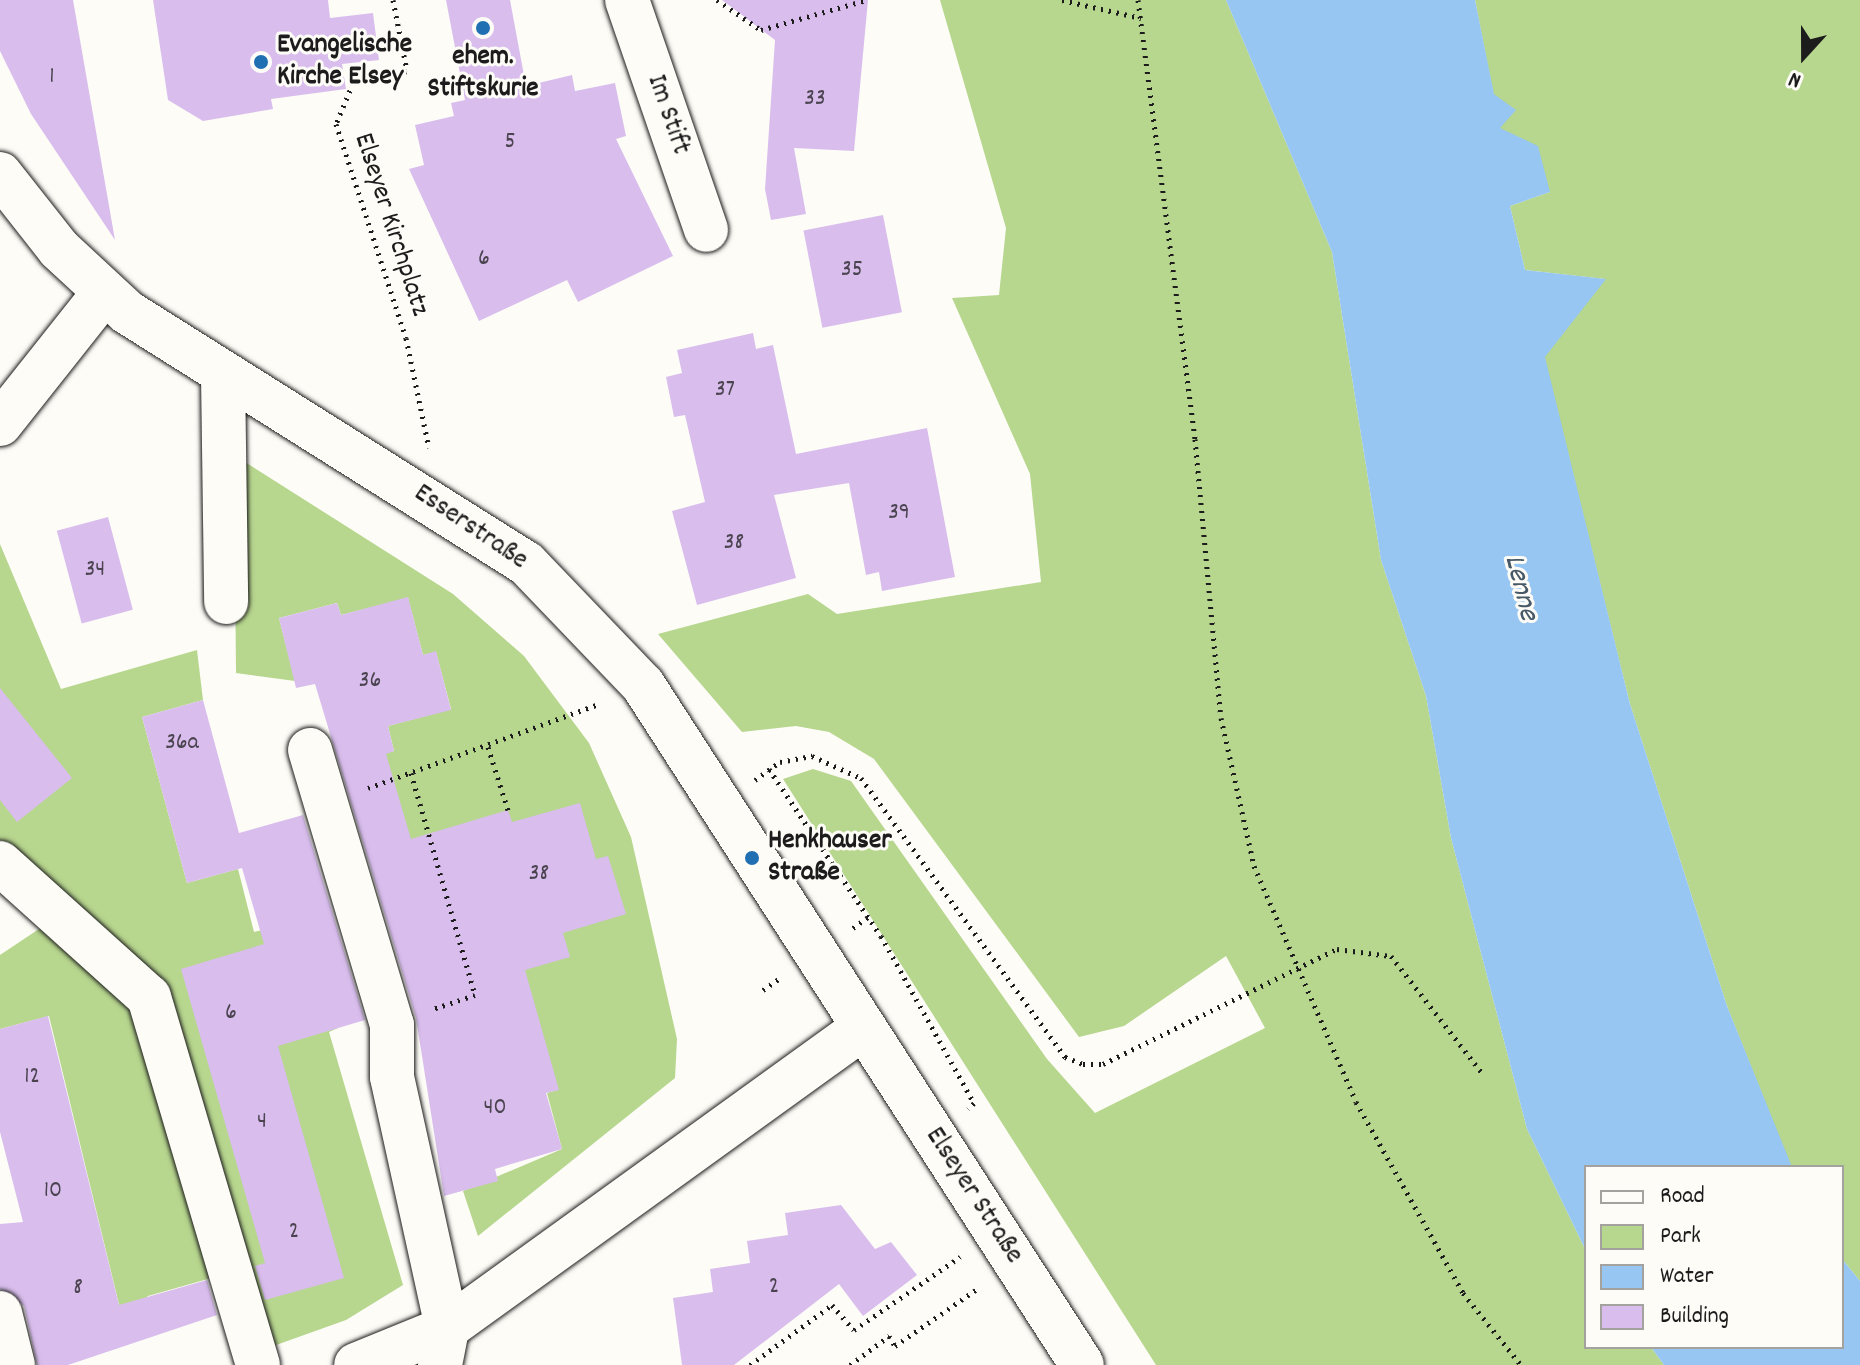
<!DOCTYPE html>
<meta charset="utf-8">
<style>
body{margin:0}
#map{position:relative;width:1860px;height:1365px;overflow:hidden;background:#fdfcf7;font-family:Dekko,sans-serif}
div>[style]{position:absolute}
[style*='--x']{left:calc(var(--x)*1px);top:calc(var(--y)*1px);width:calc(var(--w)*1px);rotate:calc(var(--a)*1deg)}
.green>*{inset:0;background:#b7d68e}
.water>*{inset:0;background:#96c6f1}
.building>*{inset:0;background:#d9beed;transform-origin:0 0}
.path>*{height:5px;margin-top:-2.5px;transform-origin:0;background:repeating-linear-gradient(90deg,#1c1c1c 0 2px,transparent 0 8px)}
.roads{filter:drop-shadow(0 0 2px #1c1c1c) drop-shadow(0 0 2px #1c1c1c)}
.minor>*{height:44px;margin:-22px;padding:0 22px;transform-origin:22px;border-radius:22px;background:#fdfcf7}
.major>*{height:44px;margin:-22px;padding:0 22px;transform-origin:22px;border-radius:22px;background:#fdfcf7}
.dots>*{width:22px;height:22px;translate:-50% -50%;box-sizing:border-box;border:4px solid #fdfcf7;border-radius:50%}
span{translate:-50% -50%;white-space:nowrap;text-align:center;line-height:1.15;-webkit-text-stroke:6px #fdfcf7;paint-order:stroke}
.number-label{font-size:24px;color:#4b4450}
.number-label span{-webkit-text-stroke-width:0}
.poi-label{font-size:28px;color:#1c1c1c;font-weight:700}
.left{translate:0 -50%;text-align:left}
.street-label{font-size:28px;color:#1c1c1c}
.water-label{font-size:30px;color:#475867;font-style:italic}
.legend{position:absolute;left:1584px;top:1165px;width:260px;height:184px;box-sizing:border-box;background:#fdfcf7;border:2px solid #a3a29f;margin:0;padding:10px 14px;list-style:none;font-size:24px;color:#1c1c1c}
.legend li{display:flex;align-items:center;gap:16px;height:40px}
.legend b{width:40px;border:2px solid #a3a29f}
.north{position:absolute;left:1764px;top:16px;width:80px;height:80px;-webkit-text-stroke:6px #fdfcf7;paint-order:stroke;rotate:201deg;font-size:22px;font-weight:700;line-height:32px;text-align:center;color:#1c1c1c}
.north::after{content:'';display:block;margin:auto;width:28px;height:36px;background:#1c1c1c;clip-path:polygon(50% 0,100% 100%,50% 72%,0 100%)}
</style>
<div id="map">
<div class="green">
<div style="clip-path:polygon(940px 0,1226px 0,1332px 252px,1381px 560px,1426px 696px,1451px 838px,1527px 1129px,1586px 1251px,1586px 1347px,1651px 1347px,1664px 1365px,1156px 1365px,783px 779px,813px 769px,851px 781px,1047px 1059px,1095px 1113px,1265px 1028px,1226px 956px,1124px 1026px,1079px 1037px,874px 759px,829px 732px,796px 726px,742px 732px,658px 634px,808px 594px,837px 614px,1041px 582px,1030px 474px,952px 298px,999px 295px,1006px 228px)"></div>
<div style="clip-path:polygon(1475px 0,1860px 0,1860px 1281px,1842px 1259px,1842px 1167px,1791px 1167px,1727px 1006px,1630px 704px,1544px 357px,1605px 279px,1525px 270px,1510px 206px,1550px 192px,1500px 128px)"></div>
<div style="clip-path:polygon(234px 455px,453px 594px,524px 656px,589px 743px,631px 837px,677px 1039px,675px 1078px,478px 1236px,463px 1191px,562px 1149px,547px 1093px,557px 1090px,348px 763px,394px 751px,388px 726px,451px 709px,436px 652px,423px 655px,408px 598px,341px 615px,337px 603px,279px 618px,295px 681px,236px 673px)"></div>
<div style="clip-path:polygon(0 544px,61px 689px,197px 650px,203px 700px,142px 717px,187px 883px,238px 869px,254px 932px,307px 919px,338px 1028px,329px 1032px,403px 1285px,346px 1320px,265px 1349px,178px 1057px,68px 911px,0 840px)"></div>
<div style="clip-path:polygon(48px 923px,130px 1000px,222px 1275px,148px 1296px,123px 1321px,49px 1016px,0 1029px,0 955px)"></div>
</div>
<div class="water">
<div style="clip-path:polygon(1226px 0,1475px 0,1494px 94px,1516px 110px,1500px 128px,1538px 146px,1550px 192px,1510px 206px,1525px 270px,1606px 279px,1545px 357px,1630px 704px,1727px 1006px,1792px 1167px,1586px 1167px,1586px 1251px,1527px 1129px,1451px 838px,1426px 696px,1381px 560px,1332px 252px)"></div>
<div style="clip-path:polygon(1842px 1259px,1860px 1281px,1860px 1365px,1664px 1365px,1651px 1347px,1842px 1347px)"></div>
</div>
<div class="building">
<div style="clip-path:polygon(0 0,73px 0,115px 240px,31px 114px,0 51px)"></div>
<div style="clip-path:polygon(153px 0,328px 0,330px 18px,373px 13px,379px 60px,342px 64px,346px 89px,271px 99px,273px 109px,203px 121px,168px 100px)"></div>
<div style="clip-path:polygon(446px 0,510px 0,526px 86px,572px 75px,575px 91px,615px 83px,626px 136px,616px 139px,673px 256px,578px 302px,567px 280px,479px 321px,409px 169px,424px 165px,415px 125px,454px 116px,451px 103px,465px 100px)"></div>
<div style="clip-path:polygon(722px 0,868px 0,854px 151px,794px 148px,806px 214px,771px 220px,765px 189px,775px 40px)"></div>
<div style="left:883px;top:215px;width:99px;height:81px;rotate:79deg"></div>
<div style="clip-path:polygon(753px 333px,756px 349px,773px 345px,796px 454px,927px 428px,955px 577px,882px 591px,879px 572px,866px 575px,849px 483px,774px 495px,796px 578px,697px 605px,672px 511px,705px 502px,685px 415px,674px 417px,666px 377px,682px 373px,677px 350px)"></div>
<div style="left:108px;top:517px;width:96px;height:53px;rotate:75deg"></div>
<div style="clip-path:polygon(408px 597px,423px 655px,436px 651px,451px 710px,388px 726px,394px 751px,386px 754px,411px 839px,508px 810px,512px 822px,580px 803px,596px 859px,608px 856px,626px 914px,563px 933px,570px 957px,525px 970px,559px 1090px,546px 1093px,562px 1149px,495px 1169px,498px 1181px,444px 1196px,416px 1018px,315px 684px,296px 688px,279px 618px,337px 603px,341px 615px)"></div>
<div style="clip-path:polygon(0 688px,72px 778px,17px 822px,0 800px)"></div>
<div style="clip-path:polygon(203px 700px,239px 833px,303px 815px,365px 1020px,278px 1046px,344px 1278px,265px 1300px,255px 1266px,265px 1263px,181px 969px,264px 944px,242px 868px,187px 883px,142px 717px)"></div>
<div style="clip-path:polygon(48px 1016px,119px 1305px,207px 1280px,217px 1315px,68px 1365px,37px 1365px,24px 1306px,0 1289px,0 1224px,23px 1222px,0 1132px,0 1029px)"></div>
<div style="clip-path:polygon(841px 1205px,875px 1249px,891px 1242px,917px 1275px,863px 1316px,839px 1284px,734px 1365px,682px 1365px,673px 1298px,713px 1292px,710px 1269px,750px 1263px,747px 1241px,788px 1235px,785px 1213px)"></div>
</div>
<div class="path">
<div style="--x:393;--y:0;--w:72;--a:78.8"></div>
<div style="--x:407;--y:71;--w:55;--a:167.5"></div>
<div style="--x:353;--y:83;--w:44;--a:112.5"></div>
<div style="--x:336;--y:124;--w:225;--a:71.9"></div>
<div style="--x:406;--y:338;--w:112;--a:78.2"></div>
<div style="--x:717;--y:0;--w:53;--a:34.3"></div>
<div style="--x:761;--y:30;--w:109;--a:-15.9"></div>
<div style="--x:1062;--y:0;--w:81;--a:12.8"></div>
<div style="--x:1138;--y:0;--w:443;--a:82.6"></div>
<div style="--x:1195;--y:439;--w:280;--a:84.7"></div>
<div style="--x:1221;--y:718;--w:152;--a:77.4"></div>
<div style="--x:1254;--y:866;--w:257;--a:66.6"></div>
<div style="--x:1356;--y:1102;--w:219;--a:60.7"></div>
<div style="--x:1463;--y:1293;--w:92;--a:51.1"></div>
<div style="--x:488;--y:747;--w:66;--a:72.4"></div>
<div style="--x:769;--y:769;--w:201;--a:56.2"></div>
<div style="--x:881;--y:936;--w:191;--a:60.9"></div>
<div style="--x:974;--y:1103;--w:8;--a:135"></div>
<div style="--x:411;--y:773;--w:231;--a:73.9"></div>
<div style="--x:475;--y:995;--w:44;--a:161.6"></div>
<div style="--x:755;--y:780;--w:31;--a:-36"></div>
<div style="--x:780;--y:762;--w:33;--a:-11"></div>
<div style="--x:812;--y:756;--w:54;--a:24.2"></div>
<div style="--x:861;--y:778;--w:346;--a:53.8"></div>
<div style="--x:1065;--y:1057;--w:19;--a:21"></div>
<div style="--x:1083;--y:1064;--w:20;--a:0"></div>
<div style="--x:1103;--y:1064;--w:261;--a:-26.2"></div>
<div style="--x:1337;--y:949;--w:54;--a:7.4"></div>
<div style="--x:1391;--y:956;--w:148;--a:52.1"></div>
<div style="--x:368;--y:788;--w:246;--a:-20"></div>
<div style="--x:853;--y:928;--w:19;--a:-36"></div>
<div style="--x:763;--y:990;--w:19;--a:-35"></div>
<div style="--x:750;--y:1365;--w:102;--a:-36.2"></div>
<div style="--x:832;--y:1305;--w:33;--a:49"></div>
<div style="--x:854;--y:1330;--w:129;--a:-34.6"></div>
<div style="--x:850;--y:1365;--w:49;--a:-36.6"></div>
<div style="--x:889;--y:1336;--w:12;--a:59"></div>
<div style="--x:895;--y:1346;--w:103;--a:-34.8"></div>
</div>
<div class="roads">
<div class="minor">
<div style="--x:627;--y:0;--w:243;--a:71"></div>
<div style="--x:223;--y:374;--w:228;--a:89.2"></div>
<div style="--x:0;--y:424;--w:167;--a:-51.6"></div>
<div style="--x:310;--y:750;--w:287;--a:73.4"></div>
<div style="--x:392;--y:1025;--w:52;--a:90"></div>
<div style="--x:392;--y:1077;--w:257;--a:77.6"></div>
<div style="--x:447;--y:1328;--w:98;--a:157.9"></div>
<div style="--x:0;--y:863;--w:200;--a:42"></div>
<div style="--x:149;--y:997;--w:384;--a:73.5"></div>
<div style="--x:0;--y:1313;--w:54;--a:76"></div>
<div style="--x:440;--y:1365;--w:38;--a:-79"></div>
<div style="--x:447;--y:1328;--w:513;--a:-35.8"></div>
</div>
<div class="major">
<div style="--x:0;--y:174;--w:95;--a:51.8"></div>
<div style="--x:59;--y:249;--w:93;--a:42.8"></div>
<div style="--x:127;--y:312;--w:471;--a:32.2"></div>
<div style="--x:526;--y:563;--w:169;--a:46.2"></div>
<div style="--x:643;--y:685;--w:809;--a:57.15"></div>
</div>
</div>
<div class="dots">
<div style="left:483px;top:28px;background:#1f6fb2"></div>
<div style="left:261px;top:62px;background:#1f6fb2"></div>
<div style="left:752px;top:858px;background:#1f6fb2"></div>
</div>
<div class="number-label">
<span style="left:52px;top:78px">1</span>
<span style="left:815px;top:100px">33</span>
<span style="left:510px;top:143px">5</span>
<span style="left:484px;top:260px">6</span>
<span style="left:852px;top:271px">35</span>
<span style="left:725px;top:391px">37</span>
<span style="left:899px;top:514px">39</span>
<span style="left:734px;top:544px">38</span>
<span style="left:95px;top:571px">34</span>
<span style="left:370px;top:682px">36</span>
<span style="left:182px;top:744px">36a</span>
<span style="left:539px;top:875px">38</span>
<span style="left:231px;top:1014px">6</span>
<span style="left:32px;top:1078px">12</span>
<span style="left:495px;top:1109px">40</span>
<span style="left:262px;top:1123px">4</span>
<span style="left:53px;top:1192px">10</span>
<span style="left:294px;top:1233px">2</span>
<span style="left:774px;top:1288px">2</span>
<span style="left:78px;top:1289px">8</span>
</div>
<div class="poi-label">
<span class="left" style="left:277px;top:62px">Evangelische<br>Kirche Elsey</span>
<span style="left:483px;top:74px">ehem.<br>Stiftskurie</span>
<span class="left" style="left:768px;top:858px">Henkhauser<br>Straße</span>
</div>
<div class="street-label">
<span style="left:667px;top:115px;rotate:71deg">Im Stift</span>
<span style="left:390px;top:225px;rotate:72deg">Elseyer Kirchplatz</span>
<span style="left:470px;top:528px;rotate:34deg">Esserstraße</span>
<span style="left:973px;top:1196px;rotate:57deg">Elseyer Straße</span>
</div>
<div class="water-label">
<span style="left:1519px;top:588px;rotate:76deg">Lenne</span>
</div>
<ul class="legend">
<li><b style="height:10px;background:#fdfcf7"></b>Road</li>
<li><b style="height:22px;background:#b7d68e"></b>Park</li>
<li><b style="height:22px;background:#96c6f1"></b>Water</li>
<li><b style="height:22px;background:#d9beed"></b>Building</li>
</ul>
<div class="north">N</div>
</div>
